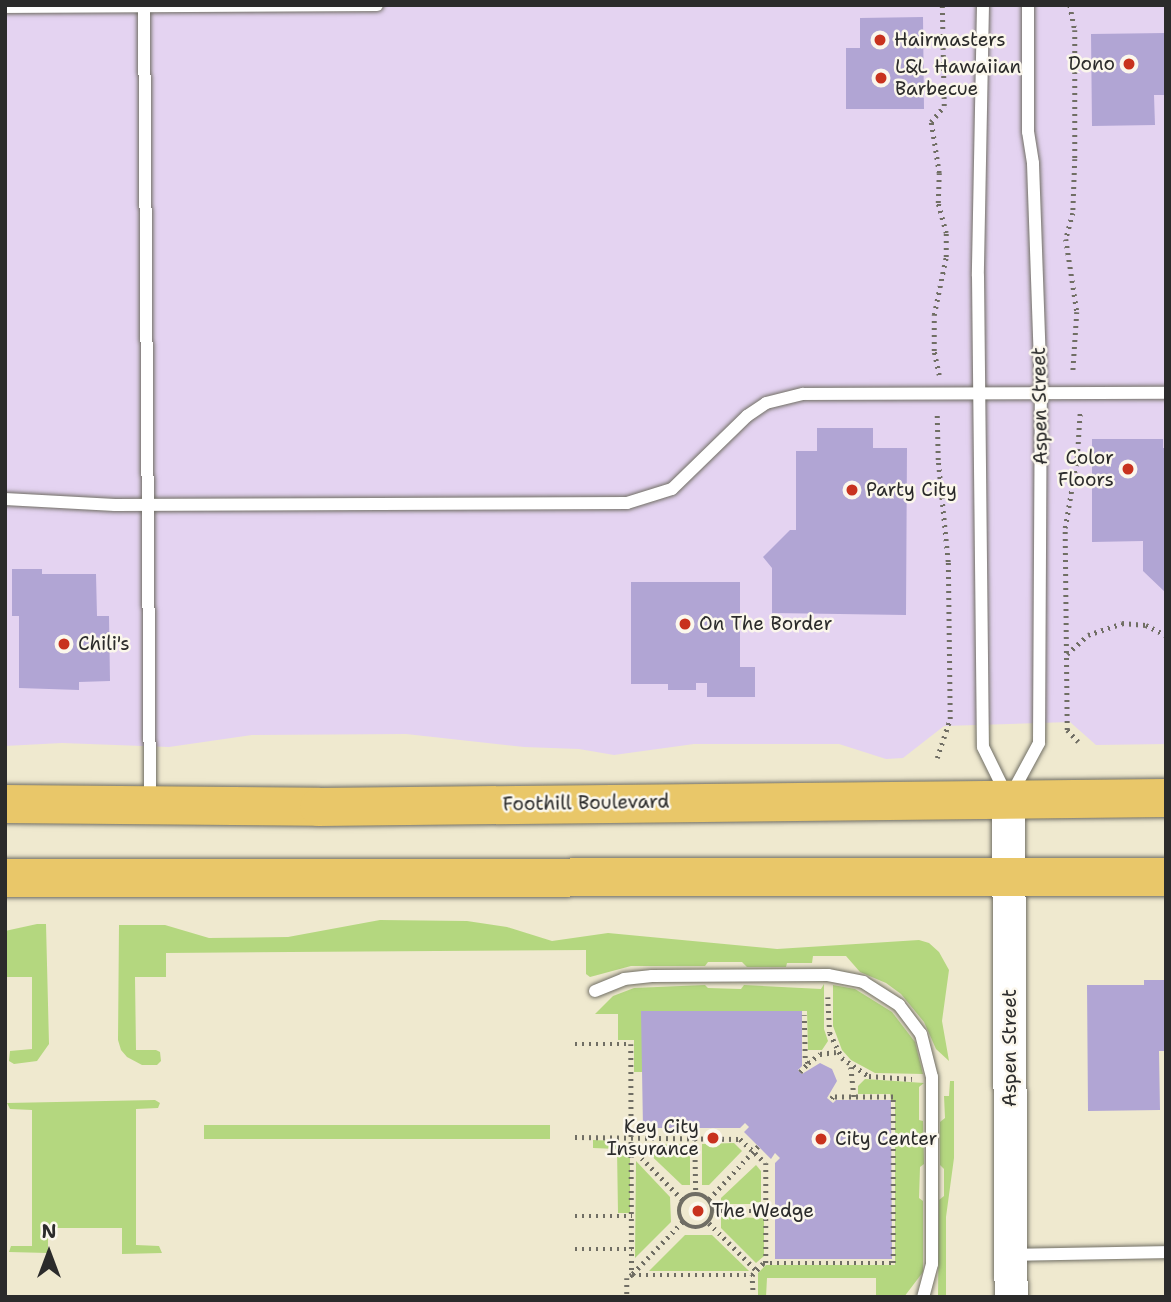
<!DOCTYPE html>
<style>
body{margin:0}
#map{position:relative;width:1171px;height:1302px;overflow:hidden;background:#efe9cf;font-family:"Shantell Sans",sans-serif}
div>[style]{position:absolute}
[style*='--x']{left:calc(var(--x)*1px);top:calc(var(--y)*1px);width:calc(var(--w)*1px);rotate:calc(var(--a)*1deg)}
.built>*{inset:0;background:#e4d3f1}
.green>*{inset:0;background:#b4d77f;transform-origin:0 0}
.building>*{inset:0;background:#b1a5d4}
.path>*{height:4.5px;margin-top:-2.25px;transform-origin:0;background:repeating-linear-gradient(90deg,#706e64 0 2px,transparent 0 7px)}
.path>.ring{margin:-2.25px;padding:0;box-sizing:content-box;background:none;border:4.5px solid #706e64;border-radius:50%}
.roads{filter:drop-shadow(0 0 2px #706e64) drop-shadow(0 0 2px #706e64)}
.service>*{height:12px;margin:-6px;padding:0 6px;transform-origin:6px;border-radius:6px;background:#fff}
.tertiary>*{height:33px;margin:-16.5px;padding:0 16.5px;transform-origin:16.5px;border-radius:16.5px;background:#fff}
.primary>*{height:38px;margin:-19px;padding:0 19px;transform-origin:19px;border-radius:19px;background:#e9c769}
.dots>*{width:19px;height:19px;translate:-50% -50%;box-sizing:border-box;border:4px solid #fbf7ec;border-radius:50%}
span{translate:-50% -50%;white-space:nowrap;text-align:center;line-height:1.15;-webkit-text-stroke:5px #fbf7ec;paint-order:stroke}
.poi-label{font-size:19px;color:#2b2b2b}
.left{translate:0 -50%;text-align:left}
.right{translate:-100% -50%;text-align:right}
.street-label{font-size:19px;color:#2b2b2b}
.frame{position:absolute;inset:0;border:7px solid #2b2b2b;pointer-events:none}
.north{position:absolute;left:14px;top:1218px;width:70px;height:70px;-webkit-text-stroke:5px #fbf7ec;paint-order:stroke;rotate:0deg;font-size:19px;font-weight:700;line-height:28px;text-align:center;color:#2b2b2b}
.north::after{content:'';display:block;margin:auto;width:24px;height:32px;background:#2b2b2b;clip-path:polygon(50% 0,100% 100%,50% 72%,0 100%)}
</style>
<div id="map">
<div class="built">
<div style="clip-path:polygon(5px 5px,1166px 5px,1166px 744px,1096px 745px,1070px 722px,944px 726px,903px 758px,886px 759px,839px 744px,694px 744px,614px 755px,579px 749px,524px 747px,406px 734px,252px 735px,169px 747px,62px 743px,5px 746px)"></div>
</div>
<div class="green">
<div style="clip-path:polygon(380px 920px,467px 921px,507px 927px,552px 941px,608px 933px,777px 949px,919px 940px,929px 943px,939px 952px,949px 970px,942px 1021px,949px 1061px,936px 1049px,924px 1022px,901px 994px,886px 983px,860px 972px,846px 956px,813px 956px,812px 963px,787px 963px,786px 967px,747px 967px,742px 962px,708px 962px,705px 966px,631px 966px,590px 977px,586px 974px,586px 950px,166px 953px,166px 977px,135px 977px,136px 1050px,156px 1050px,160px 1052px,161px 1061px,157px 1065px,142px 1065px,127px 1057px,121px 1050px,118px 1040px,119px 925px,165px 925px,209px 938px,288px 937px)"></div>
<div style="clip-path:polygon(37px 924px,46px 924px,49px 1044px,37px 1061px,14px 1064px,9px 1061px,10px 1051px,32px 1049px,32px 977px,5px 977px,5px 931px)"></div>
<div style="clip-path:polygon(824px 984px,824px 1029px,828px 1041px,822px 1050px,808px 1050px,807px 1011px,642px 1011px,642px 1072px,634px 1072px,634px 1040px,618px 1040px,618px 1014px,595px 1014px,613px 996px,634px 988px,705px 985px,708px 988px,741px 989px,744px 985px,821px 989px)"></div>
<div style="clip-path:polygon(833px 985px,855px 989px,892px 1012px,915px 1042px,923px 1074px,875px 1073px,851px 1060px,842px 1050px,833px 1026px)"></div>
<div style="clip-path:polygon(865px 1079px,924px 1083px,919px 1087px,919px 1120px,923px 1121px,924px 1164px,920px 1167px,919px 1198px,923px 1201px,923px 1272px,904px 1297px,876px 1297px,876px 1278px,767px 1278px,766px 1297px,758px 1297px,758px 1273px,766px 1265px,895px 1265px,895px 1100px,891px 1100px,890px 1094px,858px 1094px,858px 1086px)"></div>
<div style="clip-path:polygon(950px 1081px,954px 1081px,954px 1158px,946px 1217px,946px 1297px,938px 1297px,939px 1200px,944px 1196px,944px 1169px,940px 1165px,940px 1122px,945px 1118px,944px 1096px,949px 1096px)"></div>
<div style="clip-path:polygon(155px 1100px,160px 1103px,158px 1108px,136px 1109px,136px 1245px,159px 1246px,162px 1253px,122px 1254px,122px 1228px,48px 1228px,48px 1253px,9px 1252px,11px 1246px,32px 1246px,32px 1110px,10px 1109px,7px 1103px)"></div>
<div style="left:204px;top:1125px;width:346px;height:14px"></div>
<div style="clip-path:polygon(593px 1140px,617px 1141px,630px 1154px,630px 1213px,618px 1213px,617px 1149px,593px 1148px)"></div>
<div style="clip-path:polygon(734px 1143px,742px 1151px,709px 1185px,702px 1185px,702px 1144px)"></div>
<div style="clip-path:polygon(690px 1144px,690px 1185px,682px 1185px,640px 1145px)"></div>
<div style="clip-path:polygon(636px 1161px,670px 1197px,671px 1222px,635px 1258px)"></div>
<div style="clip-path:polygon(756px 1165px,761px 1171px,761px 1204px,721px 1204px,721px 1198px)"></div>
<div style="clip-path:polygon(721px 1217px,764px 1218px,764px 1256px,756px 1263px,721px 1228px)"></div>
<div style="clip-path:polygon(685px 1235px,712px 1235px,749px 1271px,649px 1271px)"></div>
</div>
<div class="building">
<div style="clip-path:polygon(923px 17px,924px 109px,846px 109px,846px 48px,860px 48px,860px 18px)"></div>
<div style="clip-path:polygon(1166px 33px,1166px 95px,1154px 95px,1155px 125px,1092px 126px,1091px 34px)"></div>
<div style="clip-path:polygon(817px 428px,873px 428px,873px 448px,907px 448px,906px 615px,772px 613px,772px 568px,763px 557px,790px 530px,796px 530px,796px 451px,817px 451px)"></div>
<div style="clip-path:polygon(1092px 439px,1163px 439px,1163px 448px,1166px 448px,1166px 593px,1143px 571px,1143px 541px,1092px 542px)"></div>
<div style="clip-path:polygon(12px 569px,42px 569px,42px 574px,96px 574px,97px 616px,109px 616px,110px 681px,79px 682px,79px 690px,19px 688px,19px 616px,12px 616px)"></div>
<div style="clip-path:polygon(631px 582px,740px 582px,740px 667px,755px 667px,755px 697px,707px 697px,707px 683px,696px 683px,696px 690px,668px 690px,668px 684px,631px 684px)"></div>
<div style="clip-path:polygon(1144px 980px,1166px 980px,1166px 1051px,1159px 1051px,1160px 1110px,1088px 1111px,1087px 985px,1144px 985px)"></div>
<div style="clip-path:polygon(641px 1011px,802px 1011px,802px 1066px,798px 1070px,802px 1074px,820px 1063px,832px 1069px,837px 1081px,827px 1098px,833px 1103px,836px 1100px,891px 1100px,892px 1259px,775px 1259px,775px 1163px,780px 1158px,775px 1153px,771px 1159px,744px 1132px,749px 1127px,745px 1123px,740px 1128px,643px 1128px)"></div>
</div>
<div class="path">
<div style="--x:1070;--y:5;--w:25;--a:79"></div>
<div style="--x:1075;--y:30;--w:129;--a:90"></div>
<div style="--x:1075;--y:159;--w:54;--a:92.1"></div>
<div style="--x:1073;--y:213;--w:27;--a:105"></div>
<div style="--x:1066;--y:239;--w:74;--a:81.4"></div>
<div style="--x:1077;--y:312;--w:61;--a:93.8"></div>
<div style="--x:939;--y:375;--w:25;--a:-102"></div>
<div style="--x:934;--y:351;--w:36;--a:-90"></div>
<div style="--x:934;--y:315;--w:59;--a:-78.3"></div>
<div style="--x:946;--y:257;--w:24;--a:-90"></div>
<div style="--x:946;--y:233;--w:31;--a:-105"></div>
<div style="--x:938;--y:203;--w:30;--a:-88"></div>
<div style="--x:939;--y:173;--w:52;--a:-98.9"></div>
<div style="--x:931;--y:122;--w:21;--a:-51"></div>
<div style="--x:944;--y:106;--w:101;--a:-91.1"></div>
<div style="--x:1067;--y:654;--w:28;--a:-42"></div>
<div style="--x:1088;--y:635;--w:36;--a:-19"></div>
<div style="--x:1122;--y:623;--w:24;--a:5"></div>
<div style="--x:1146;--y:625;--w:22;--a:27"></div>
<div style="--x:1078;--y:742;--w:16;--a:-133"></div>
<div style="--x:1067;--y:730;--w:202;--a:-90.6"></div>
<div style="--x:1065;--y:528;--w:71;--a:-80.3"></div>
<div style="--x:1077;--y:458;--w:46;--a:-86.3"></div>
<div style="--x:937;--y:758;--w:41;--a:-71.6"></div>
<div style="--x:950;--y:719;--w:157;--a:-90.7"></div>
<div style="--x:948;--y:562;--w:102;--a:-95.6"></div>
<div style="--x:938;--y:460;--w:45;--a:-91.3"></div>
<div style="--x:828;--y:997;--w:36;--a:87"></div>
<div style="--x:830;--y:1033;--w:28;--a:64"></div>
<div style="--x:842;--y:1058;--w:32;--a:34"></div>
<div style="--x:869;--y:1076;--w:43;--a:4"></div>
<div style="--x:575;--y:1044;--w:56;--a:0"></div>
<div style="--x:631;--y:1044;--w:231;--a:89.8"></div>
<div style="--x:632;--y:1275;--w:6;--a:149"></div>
<div style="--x:627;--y:1278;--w:19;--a:90"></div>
<div style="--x:808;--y:1063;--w:15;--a:-37"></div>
<div style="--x:820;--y:1054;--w:16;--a:-7"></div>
<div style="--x:851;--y:1067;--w:30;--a:84"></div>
<div style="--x:800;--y:1072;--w:12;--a:-48"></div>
<div style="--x:808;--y:1063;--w:6;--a:-121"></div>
<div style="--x:805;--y:1058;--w:43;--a:-91.3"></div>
<div style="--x:575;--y:1137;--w:165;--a:0.7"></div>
<div style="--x:740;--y:1139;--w:35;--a:43"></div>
<div style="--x:766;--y:1163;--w:100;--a:90"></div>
<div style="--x:695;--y:1139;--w:55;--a:89"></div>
<div style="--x:632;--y:1148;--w:73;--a:45.6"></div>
<div class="ring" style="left:679px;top:1194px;width:29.5px;height:29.5px"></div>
<div style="--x:709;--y:1199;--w:72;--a:-47.2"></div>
<div style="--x:714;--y:1211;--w:52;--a:0"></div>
<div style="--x:575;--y:1216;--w:57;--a:0"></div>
<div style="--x:683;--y:1222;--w:74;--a:133.9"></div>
<div style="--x:632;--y:1275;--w:120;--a:0"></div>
<div style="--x:709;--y:1223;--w:66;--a:45"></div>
<div style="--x:575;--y:1249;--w:57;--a:0"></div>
<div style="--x:753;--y:1297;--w:22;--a:-93"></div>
<div style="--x:752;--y:1275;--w:16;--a:-47"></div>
<div style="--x:763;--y:1263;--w:130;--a:0"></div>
<div style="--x:893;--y:1263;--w:166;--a:-90"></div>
<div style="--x:893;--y:1097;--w:60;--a:180"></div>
<div style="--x:833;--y:1097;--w:5;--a:127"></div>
</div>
<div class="roads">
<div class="service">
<div style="--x:983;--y:5;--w:271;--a:91.1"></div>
<div style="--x:978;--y:276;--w:471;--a:89.4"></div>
<div style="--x:983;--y:747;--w:52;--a:63.9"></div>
<div style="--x:5;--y:7;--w:372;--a:-0.3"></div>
<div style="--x:144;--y:7;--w:795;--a:89.57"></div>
<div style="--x:5;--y:499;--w:110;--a:3.1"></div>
<div style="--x:115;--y:505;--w:512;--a:-0.22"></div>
<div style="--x:627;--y:503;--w:47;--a:-17.3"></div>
<div style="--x:672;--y:489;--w:105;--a:-44.2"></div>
<div style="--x:747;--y:416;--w:23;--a:-34"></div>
<div style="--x:766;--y:403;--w:38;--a:-14"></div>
<div style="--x:803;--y:394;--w:363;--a:-0.2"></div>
<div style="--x:1012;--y:793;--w:57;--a:-61.6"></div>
<div style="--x:1039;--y:743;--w:350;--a:-89.7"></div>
<div style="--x:1041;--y:393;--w:230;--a:-92"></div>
<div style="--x:1033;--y:163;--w:31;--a:-99"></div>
<div style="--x:1028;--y:132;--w:127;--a:-90"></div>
<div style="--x:595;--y:991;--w:31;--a:-22"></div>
<div style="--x:624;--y:979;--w:28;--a:-6"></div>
<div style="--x:652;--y:976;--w:176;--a:-0.3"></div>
<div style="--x:828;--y:975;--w:36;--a:11"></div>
<div style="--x:863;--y:982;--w:43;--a:32.6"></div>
<div style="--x:899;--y:1005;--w:36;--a:53"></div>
<div style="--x:921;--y:1034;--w:44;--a:75.7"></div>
<div style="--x:932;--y:1077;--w:187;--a:90"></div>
<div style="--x:932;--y:1264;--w:34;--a:105"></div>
<div style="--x:1011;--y:1255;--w:155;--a:-1.1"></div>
</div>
<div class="tertiary">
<div style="--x:1008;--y:799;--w:498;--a:89.7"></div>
</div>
<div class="primary">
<div style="--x:5;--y:804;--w:314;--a:0.5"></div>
<div style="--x:319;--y:807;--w:847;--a:-0.61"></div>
<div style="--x:5;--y:878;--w:1161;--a:-0.05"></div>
</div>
</div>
<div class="dots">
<div style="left:880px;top:40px;background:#c8321e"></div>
<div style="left:1129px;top:64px;background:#c8321e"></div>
<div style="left:881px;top:78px;background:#c8321e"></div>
<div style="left:1128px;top:469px;background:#c8321e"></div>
<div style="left:852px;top:490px;background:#c8321e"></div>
<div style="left:685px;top:624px;background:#c8321e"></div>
<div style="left:64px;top:644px;background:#c8321e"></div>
<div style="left:713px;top:1138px;background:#c8321e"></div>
<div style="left:821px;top:1139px;background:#c8321e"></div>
<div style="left:698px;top:1211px;background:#c8321e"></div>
</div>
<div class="poi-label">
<span class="left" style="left:894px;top:40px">Hairmasters</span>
<span class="right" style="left:1115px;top:64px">Dono</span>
<span class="left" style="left:895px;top:78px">L&amp;L Hawaiian<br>Barbecue</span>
<span class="right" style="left:1114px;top:469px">Color<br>Floors</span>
<span class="left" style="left:866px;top:490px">Party City</span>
<span class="left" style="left:699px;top:624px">On The Border</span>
<span class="left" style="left:78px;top:644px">Chili's</span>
<span class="right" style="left:699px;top:1138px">Key City<br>Insurance</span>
<span class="left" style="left:835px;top:1139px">City Center</span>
<span class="left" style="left:712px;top:1211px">The Wedge</span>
</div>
<div class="street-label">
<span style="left:1040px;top:406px;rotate:-91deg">Aspen Street</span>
<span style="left:586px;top:803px;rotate:-1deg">Foothill Boulevard</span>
<span style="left:1010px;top:1048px;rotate:-90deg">Aspen Street</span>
</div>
<div class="frame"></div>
<div class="north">N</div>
</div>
